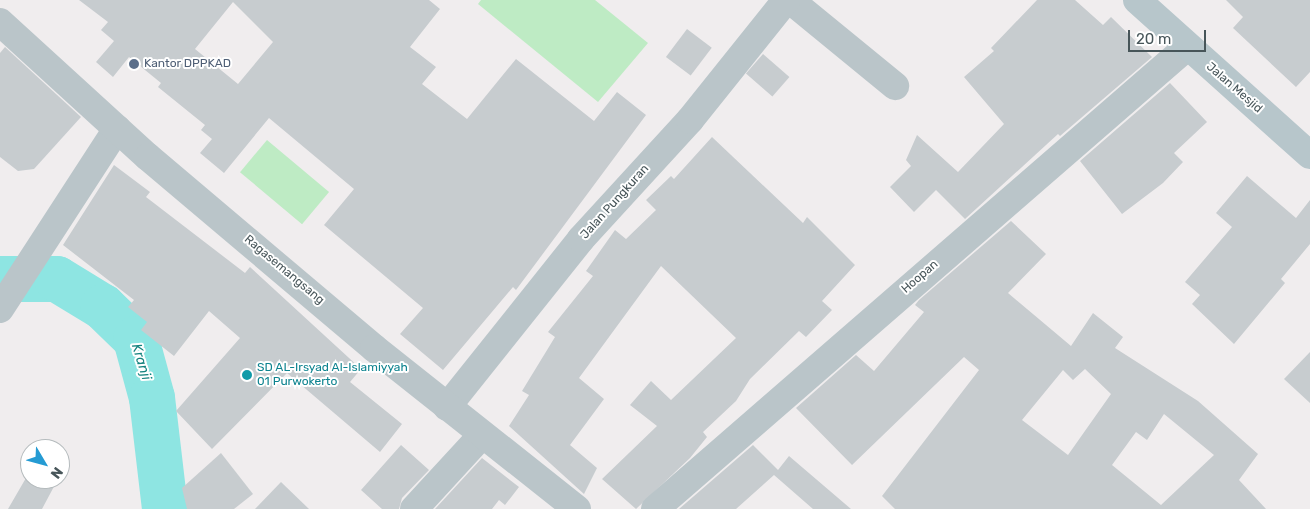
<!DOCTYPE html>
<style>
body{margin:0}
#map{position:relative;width:1310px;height:509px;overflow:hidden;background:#f0edee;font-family:Rubik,sans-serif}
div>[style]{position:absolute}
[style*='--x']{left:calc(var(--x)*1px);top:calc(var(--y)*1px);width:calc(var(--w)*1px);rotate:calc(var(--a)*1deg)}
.green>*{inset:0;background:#beebc4;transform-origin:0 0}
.river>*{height:46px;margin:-23px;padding:0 23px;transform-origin:23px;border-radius:23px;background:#8ee5e2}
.building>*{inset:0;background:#c7cccf;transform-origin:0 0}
.minor>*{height:28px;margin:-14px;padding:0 14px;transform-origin:14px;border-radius:14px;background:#bac5c9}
.tertiary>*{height:28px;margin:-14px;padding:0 14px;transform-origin:14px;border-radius:14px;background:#bac5c9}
.secondary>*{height:28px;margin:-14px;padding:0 14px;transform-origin:14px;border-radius:14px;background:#b7c6cb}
.dots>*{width:14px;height:14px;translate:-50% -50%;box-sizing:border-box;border:2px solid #fff;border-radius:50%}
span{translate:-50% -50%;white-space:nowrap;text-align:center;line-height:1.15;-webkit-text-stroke:4px #fff;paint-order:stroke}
.service-label{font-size:12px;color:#4e5e75}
.left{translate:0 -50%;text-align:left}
.street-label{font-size:12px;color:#475559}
.culture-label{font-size:12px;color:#0d838f}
.water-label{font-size:14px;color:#14827e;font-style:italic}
.north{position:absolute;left:20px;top:439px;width:50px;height:50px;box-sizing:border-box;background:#fff;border:1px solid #b5bbbd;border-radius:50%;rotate:127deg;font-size:14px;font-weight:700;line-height:20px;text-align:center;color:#475559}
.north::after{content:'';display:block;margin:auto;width:18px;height:22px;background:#259bd3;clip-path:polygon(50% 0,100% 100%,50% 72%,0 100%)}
.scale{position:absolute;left:1128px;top:30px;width:78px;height:22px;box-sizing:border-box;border:2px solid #475559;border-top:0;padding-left:6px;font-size:15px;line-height:18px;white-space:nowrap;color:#475559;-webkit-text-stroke:4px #fff;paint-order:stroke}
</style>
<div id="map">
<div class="green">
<div style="clip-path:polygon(481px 0,595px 0,648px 43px,598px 102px,478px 4px)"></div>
<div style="left:267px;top:140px;width:81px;height:42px;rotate:40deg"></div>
</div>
<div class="river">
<div style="--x:0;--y:279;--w:57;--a:0"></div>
<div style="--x:57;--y:279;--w:54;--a:31.3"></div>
<div style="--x:103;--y:307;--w:46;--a:44.1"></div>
<div style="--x:136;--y:339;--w:61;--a:74.8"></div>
<div style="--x:152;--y:398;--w:112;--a:83.3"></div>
</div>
<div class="building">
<div style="clip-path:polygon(evenodd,79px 0,429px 0,440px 9px,410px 47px,436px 67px,422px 84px,467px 119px,516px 59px,594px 121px,617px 92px,646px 115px,516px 290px,513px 287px,443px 370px,400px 334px,423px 308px,324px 225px,354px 189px,269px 118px,224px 173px,200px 153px,212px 139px,201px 130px,205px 125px,158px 87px,161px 83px,129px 57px,113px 77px,96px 62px,114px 41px,101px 30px,108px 22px,79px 0,233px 2px,273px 42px,238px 84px,195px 49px,233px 2px)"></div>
<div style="clip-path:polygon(1037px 0,1075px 0,1103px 25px,1111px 17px,1152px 57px,1060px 136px,1058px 134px,965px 219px,936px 190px,914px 212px,890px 187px,911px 166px,906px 160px,917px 135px,958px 172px,1004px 124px,964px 77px,994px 51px,991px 48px)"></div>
<div style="clip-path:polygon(1226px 0,1310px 0,1310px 72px,1296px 87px,1233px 28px,1243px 17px)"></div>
<div style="left:687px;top:29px;width:31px;height:35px;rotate:37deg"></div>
<div style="clip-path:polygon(5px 47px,81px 117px,34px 169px,18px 171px,0 157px,0 53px)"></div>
<div style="left:763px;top:54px;width:35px;height:26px;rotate:41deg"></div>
<div style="clip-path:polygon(1170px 83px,1207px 122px,1174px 153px,1183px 162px,1163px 183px,1122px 214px,1080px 161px)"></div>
<div style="clip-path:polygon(712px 137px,803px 223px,807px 217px,855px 265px,822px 301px,832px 310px,806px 337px,799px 331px,750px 379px,736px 401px,703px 432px,707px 437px,690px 458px,636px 509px,602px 479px,657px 426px,630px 405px,651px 381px,671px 400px,736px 338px,661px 266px,579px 378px,604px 399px,570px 445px,597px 468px,584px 494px,509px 426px,529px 395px,522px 391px,555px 337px,548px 332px,593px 276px,586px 271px,615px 230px,626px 239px,656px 210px,646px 200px,671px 176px,674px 179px)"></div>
<div style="clip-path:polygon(114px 165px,150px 192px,146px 197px,245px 273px,250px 267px,361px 369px,350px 382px,402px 424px,380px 452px,287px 373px,212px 449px,176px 411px,240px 338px,209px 311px,174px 356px,141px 330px,147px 322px,128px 307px,134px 300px,63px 245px)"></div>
<div style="clip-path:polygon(1247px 176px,1296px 218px,1310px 200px,1310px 244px,1281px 279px,1285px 283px,1234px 344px,1192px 304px,1200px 295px,1185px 282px,1232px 227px,1216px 213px)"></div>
<div style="clip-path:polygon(evenodd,1011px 221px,1046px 254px,1008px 293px,1071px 346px,1093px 313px,1123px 337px,1115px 348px,1198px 401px,1258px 454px,1239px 480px,1266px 509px,895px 509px,882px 496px,979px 370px,964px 357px,852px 465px,796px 408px,856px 355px,874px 371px,924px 312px,915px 305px,919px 300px,1011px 221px,1085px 369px,1111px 394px,1068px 455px,1022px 420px,1063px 370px,1073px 380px,1085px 369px,1011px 221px,1164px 414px,1214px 455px,1161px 505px,1112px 465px,1136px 432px,1147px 440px,1164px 414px)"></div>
<div style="clip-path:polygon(1310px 352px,1310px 403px,1284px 379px)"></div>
<div style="clip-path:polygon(401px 445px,429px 470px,402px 498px,399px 509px,382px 509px,361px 490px)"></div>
<div style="clip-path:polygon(753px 445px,778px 470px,789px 456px,851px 509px,813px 509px,774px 475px,736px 509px,679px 509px)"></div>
<div style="clip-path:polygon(221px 453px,253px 494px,234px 509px,187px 509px,182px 488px)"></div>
<div style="clip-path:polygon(482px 458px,519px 487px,505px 505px,499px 500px,492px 509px,435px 509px)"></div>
<div style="clip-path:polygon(30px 471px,30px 479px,58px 479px,42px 509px,8px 509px)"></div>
<div style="clip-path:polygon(281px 482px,309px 509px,255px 509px)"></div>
</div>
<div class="minor">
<div style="--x:790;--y:0;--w:136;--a:39.3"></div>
<div style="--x:0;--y:309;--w:215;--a:-57"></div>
<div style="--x:447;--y:407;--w:215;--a:-51.4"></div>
<div style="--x:581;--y:239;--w:161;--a:-47.5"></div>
<div style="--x:690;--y:120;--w:154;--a:-51.3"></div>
<div style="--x:414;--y:509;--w:100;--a:-47.4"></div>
<div style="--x:655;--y:509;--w:705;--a:-40.97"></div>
</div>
<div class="tertiary">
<div style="--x:0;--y:22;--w:200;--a:42.4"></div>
<div style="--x:148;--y:157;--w:296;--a:40.2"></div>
<div style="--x:374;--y:348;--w:259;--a:38.4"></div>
</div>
<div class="secondary">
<div style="--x:1137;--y:0;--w:232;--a:41.9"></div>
</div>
<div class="dots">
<div style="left:134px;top:64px;background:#5c6f8a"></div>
<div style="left:247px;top:375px;background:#0f9aa8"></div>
</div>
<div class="service-label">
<span class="left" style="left:144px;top:64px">Kantor DPPKAD</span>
</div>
<div class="street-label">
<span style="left:1234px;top:88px;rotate:41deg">Jalan Mesjid</span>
<span style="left:615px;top:202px;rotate:-48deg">Jalan Pungkuran</span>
<span style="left:284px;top:270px;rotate:40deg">Ragasemangsang</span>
<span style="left:920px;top:277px;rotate:-41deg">Hoopan</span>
</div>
<div class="culture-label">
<span class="left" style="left:257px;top:375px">SD AL-Irsyad Al-Islamiyyah<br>01 Purwokerto</span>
</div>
<div class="water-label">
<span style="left:141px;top:362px;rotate:73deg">Kranji</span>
</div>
<div class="north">N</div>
<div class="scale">20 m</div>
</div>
